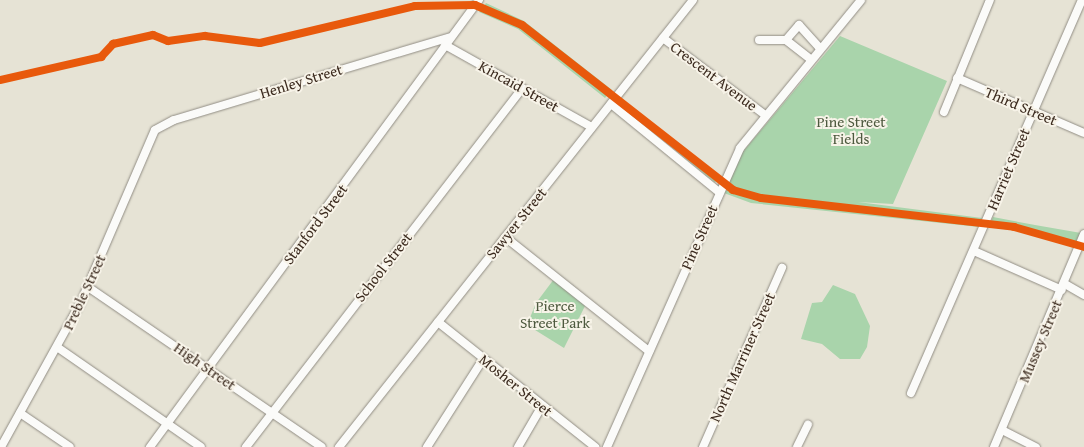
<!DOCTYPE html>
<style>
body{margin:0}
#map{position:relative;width:1084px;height:447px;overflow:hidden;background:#e6e3d5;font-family:"Gentium Book Plus",serif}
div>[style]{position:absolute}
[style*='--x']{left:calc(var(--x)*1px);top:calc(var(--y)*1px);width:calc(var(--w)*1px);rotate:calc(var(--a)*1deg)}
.green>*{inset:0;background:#a9d4ab;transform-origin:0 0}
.roads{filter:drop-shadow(0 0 1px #918d84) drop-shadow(0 0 1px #918d84)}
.minor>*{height:8px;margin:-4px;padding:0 4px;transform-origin:4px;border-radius:4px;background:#fbfbf9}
.cycleway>*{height:8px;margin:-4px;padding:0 4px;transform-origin:4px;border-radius:4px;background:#e8590c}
span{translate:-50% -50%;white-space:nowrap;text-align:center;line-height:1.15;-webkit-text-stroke:4px #f7f3e8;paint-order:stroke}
.street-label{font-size:15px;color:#3b2a1e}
.park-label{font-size:15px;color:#4d593e}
</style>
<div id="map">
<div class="green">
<div style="clip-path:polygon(486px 3px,524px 21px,612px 90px,605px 98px,518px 29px,479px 12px)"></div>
<div style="clip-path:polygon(840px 36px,947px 81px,893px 204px,858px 202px,982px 218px,979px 227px,751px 203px,724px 193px,741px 154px)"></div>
<div style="left:624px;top:101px;width:122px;height:6px;rotate:39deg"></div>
<div style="clip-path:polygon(993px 217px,1035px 225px,1081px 233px,1075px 246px,1039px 234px,989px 227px)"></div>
<div style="clip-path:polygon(554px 279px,585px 306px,564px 348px,527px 325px,536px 303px)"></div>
<div style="clip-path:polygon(833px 285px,855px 294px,870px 326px,867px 347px,860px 359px,840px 359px,822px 344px,801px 339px,812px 303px,822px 302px)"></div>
</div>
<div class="roads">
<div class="minor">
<div style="--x:663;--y:38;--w:126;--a:37"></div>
<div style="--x:759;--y:40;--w:27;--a:0"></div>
<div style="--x:786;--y:40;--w:31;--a:38"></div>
<div style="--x:786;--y:40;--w:20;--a:-49"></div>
<div style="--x:799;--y:25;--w:31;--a:48"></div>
<div style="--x:445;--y:45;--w:168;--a:29.2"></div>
<div style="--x:957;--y:78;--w:138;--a:23.4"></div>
<div style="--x:611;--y:104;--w:139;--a:39.2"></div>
<div style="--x:944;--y:112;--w:121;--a:-67.7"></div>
<div style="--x:505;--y:237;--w:184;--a:38.4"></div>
<div style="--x:974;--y:251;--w:96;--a:23.9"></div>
<div style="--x:1065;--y:284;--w:22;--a:30"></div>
<div style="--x:88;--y:287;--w:283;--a:34.4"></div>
<div style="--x:438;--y:322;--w:201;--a:38.5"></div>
<div style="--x:57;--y:347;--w:175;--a:34.8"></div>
<div style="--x:911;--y:393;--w:429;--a:-66.5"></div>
<div style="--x:20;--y:413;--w:60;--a:34.2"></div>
<div style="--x:1002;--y:430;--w:38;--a:27"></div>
<div style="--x:1;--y:447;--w:163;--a:-61.1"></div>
<div style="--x:80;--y:304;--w:189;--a:-66.7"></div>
<div style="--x:155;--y:130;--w:21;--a:-28"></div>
<div style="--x:174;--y:120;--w:288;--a:-16.7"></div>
<div style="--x:150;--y:447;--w:555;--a:-53.65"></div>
<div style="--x:246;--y:447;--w:453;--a:-52.4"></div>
<div style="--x:339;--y:447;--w:570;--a:-51.62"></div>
<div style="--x:427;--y:447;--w:104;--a:-57.5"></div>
<div style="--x:518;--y:447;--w:48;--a:-59.7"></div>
<div style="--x:607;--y:447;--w:327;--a:-66"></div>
<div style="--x:740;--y:148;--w:191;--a:-50.7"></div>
<div style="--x:703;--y:447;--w:196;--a:-66.2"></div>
<div style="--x:797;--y:447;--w:25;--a:-64"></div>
<div style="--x:994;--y:447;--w:231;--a:-67.1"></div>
</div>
</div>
<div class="cycleway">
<div style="--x:0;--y:80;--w:104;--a:-12.8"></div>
<div style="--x:101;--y:57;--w:18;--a:-47"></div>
<div style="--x:113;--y:44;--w:41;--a:-12.7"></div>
<div style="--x:153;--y:35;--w:16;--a:22"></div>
<div style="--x:168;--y:41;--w:37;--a:-8"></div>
<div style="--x:205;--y:36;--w:55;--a:7.3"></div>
<div style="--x:260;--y:43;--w:159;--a:-13.4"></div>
<div style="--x:415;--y:6;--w:60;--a:-1"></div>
<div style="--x:475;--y:5;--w:51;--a:23.1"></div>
<div style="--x:522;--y:25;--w:268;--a:38"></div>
<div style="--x:733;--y:190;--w:29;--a:16"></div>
<div style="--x:761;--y:198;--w:255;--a:6.5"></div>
<div style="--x:1014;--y:227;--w:73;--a:15.9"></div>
</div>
<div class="street-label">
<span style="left:714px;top:76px;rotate:37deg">Crescent Avenue</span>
<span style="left:301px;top:81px;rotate:-17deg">Henley Street</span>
<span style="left:519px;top:86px;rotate:29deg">Kincaid Street</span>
<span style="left:1021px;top:106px;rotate:23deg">Third Street</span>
<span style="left:1008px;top:169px;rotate:-67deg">Harriet Street</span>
<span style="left:516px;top:223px;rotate:-51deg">Sawyer Street</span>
<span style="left:315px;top:224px;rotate:-53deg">Stanford Street</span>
<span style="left:699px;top:237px;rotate:-66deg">Pine Street</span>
<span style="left:383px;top:267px;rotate:-52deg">School Street</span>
<span style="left:84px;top:292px;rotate:-65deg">Preble Street</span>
<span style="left:1040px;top:341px;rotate:-67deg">Mussey Street</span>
<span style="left:742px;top:357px;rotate:-66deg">North Marriner Street</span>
<span style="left:205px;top:366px;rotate:35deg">High Street</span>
<span style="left:516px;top:385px;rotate:39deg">Mosher Street</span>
</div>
<div class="park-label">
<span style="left:851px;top:130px">Pine Street<br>Fields</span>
<span style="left:555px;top:314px">Pierce<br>Street Park</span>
</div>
</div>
